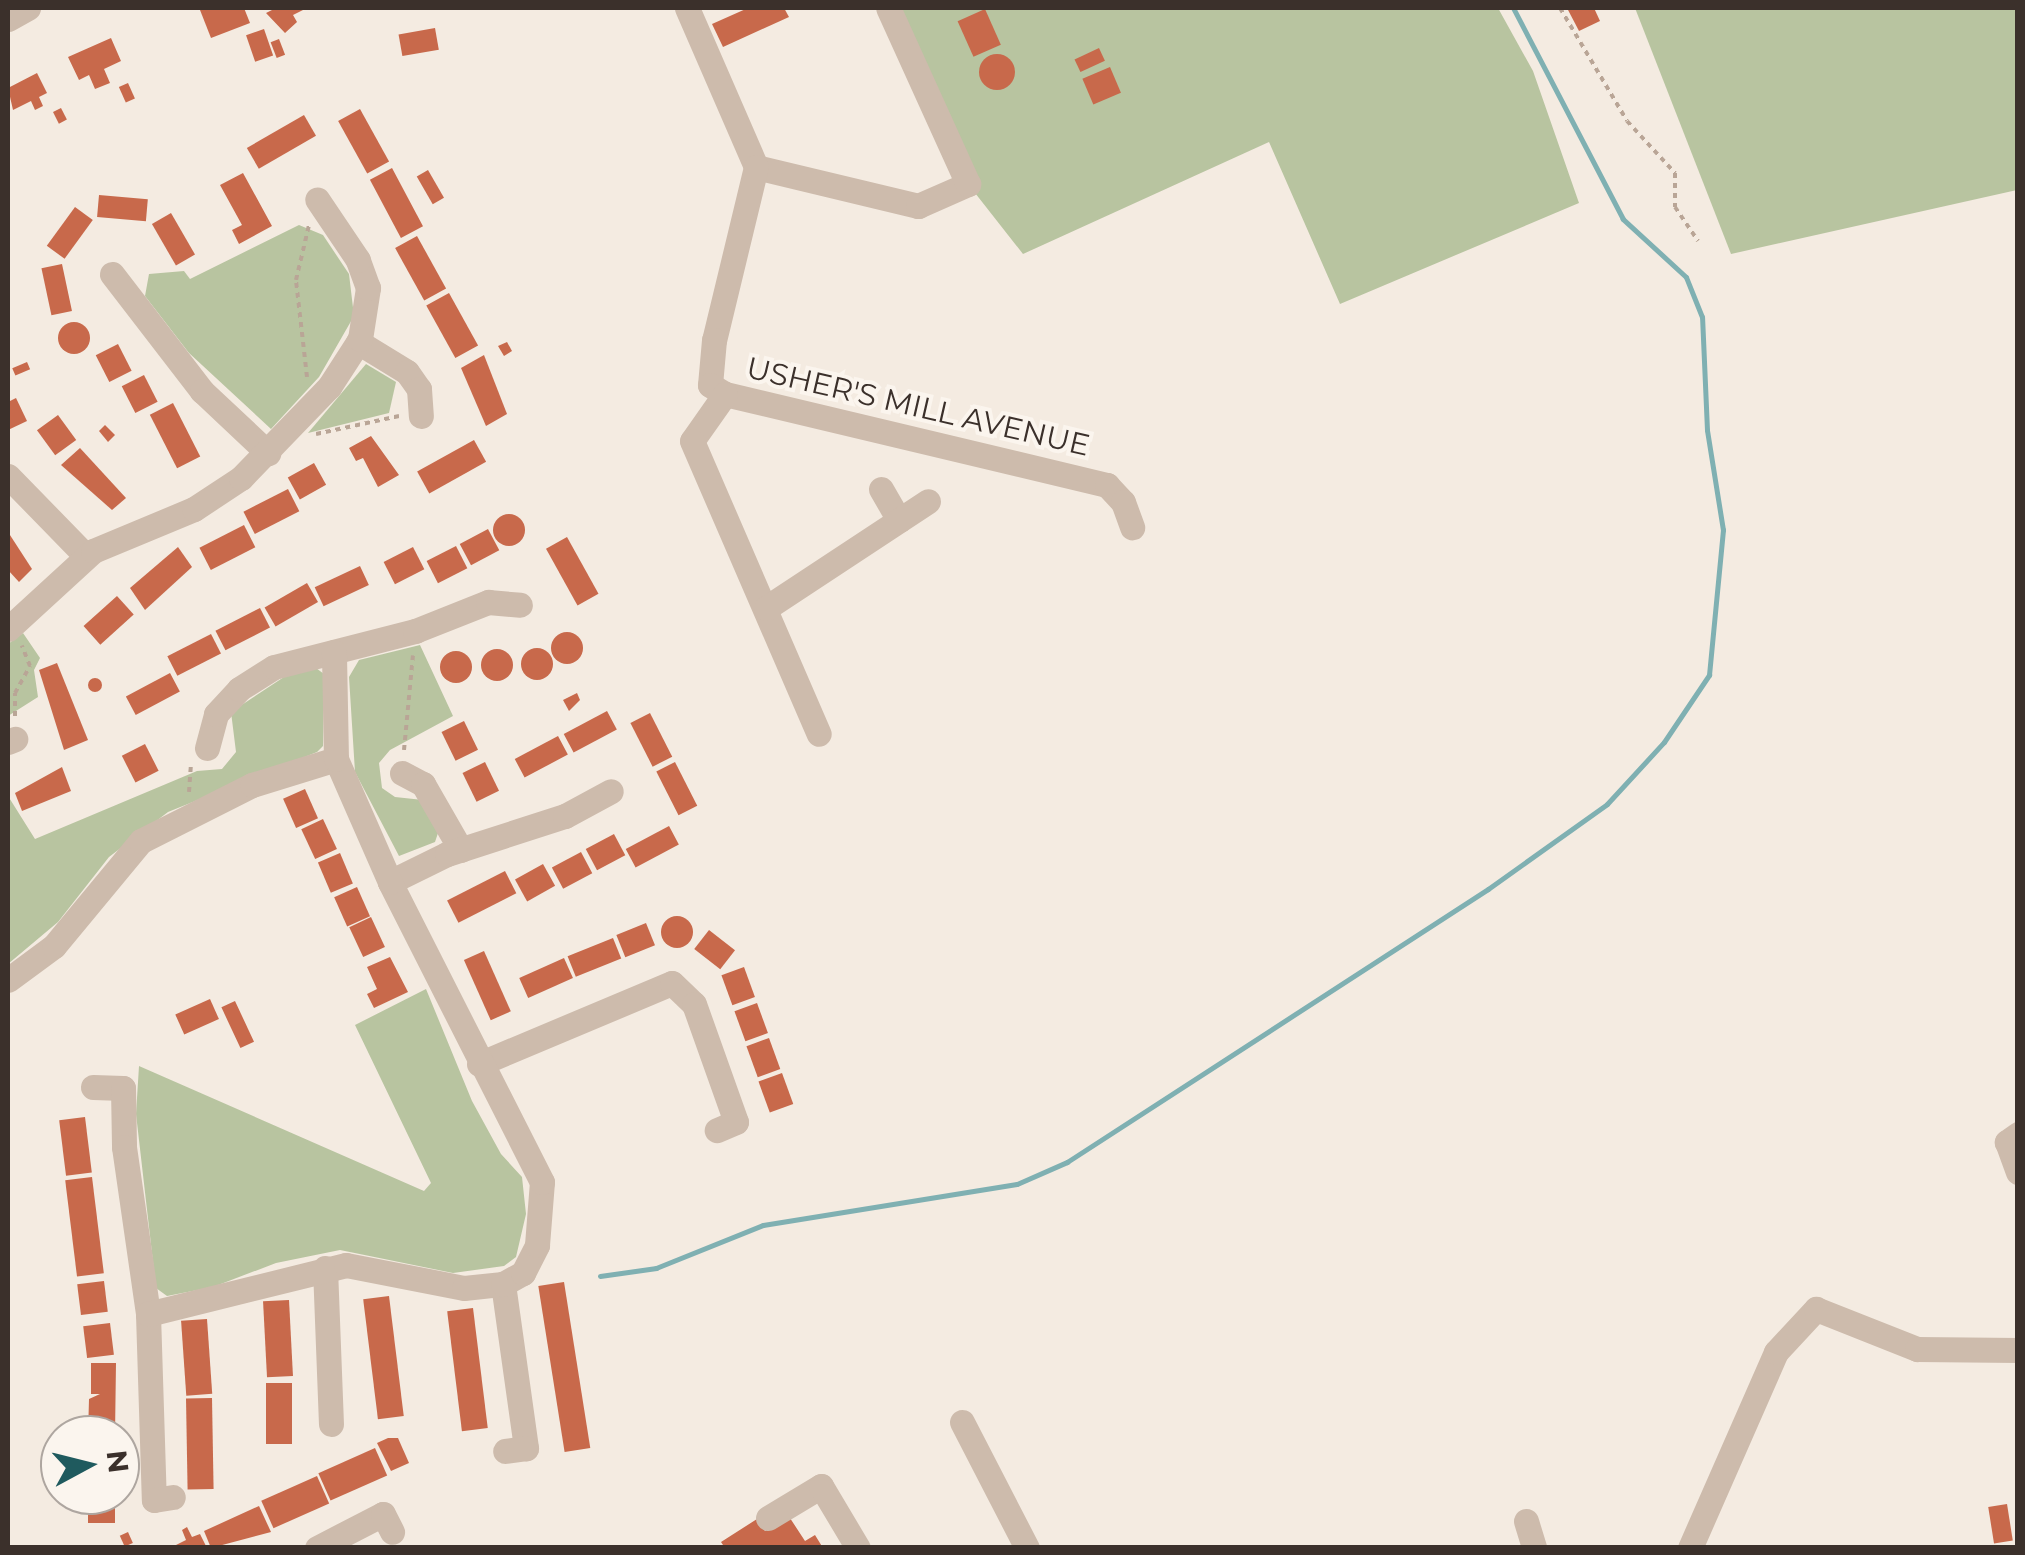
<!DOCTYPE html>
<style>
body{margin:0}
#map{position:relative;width:2025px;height:1555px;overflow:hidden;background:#f4ebe1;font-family:Montserrat,sans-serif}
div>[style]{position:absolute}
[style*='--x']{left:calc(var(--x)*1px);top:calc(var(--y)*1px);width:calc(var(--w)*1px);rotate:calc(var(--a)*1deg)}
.green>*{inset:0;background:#b8c4a0}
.stream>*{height:5px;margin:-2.5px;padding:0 2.5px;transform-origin:2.5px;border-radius:2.5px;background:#7fb0b2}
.building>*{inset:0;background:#c8694b;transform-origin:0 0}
.round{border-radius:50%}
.path>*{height:4px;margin-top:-2px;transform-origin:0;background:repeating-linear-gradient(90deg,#b9a596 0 5px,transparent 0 10px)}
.minor>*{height:25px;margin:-12.5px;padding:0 12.5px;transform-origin:12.5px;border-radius:12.5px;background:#cdbbac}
span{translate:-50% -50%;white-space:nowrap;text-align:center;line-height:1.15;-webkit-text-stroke:8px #fbf5ee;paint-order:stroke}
.street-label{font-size:30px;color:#3b302b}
.frame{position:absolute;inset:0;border:10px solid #3b302b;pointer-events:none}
.north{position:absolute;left:40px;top:1415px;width:100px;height:100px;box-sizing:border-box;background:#fbf5ee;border:2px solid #aea6a0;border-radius:50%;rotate:83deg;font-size:28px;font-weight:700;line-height:40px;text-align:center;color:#3b302b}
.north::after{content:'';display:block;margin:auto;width:35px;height:45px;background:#1f5a5e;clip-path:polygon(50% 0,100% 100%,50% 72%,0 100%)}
</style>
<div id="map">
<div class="green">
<div style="clip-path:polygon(889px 8px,1498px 8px,1533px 71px,1579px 203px,1340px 304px,1269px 142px,1023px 254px,968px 184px)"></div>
<div style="clip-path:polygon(1635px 8px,2017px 8px,2017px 190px,1731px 254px)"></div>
<div style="clip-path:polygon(299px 225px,323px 235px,349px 274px,354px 316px,319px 377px,271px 429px,189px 353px,145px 296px,149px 274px,184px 271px,190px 279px)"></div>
<div style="clip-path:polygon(366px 364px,396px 382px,389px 413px,308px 433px)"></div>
<div style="clip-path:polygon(23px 633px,40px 658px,34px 670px,38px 697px,8px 716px,8px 644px)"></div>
<div style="clip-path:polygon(420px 645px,453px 716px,390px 750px,379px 763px,382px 788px,395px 797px,423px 800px,440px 827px,435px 842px,399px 856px,355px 772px,349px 677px,359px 660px)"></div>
<div style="clip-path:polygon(316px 668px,324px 674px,323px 746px,317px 752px,168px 812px,109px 857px,58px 922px,8px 964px,8px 796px,35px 839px,197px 771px,222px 769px,236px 752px,231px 712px,287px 675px)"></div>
<div style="clip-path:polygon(426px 989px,472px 1101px,501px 1154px,522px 1177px,526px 1214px,516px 1257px,504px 1266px,453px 1273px,340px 1250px,276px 1263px,213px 1287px,167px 1296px,156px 1288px,136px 1114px,139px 1066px,424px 1191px,431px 1183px,355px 1025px)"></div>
</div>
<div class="stream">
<div style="--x:600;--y:1276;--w:57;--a:-8.1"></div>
<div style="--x:656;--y:1268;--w:115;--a:-21.9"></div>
<div style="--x:763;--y:1225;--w:257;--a:-9.2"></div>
<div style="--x:1017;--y:1184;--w:55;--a:-23.7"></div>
<div style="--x:1067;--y:1162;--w:502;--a:-32.96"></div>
<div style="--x:1488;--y:889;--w:146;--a:-35.5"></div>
<div style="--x:1607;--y:804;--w:84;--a:-47.4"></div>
<div style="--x:1664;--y:742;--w:81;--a:-56.1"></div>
<div style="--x:1709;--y:675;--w:146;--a:-84.5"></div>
<div style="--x:1723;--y:530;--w:101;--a:-99.1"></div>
<div style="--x:1707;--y:430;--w:113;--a:-92.5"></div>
<div style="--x:1702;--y:317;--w:43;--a:-111.8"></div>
<div style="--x:1686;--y:277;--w:86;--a:-137.4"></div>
<div style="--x:1623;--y:219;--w:238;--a:-117.5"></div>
</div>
<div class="building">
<div style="clip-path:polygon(244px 8px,250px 23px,211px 38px,200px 10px)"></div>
<div style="clip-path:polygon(276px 8px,307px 8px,293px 15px,297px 22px,285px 33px,266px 13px)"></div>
<div style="clip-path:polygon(748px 8px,784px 8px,789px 17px,723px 47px,712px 24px)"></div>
<div style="clip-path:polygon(1567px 8px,1594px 8px,1600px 21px,1579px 31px)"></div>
<div style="left:985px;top:9px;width:39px;height:30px;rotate:66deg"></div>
<div style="left:435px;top:28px;width:22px;height:37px;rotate:80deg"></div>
<div style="left:264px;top:29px;width:28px;height:19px;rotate:71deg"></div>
<div style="clip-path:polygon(111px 38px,121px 61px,104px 69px,110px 83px,95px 89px,89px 75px,79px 80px,68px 57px)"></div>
<div style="left:279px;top:39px;width:17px;height:9px;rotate:69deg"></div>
<div style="left:1099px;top:48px;width:14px;height:27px;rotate:65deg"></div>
<div class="round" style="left:979px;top:54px;width:36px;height:36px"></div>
<div style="left:1110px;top:67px;width:28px;height:30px;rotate:67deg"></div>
<div style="clip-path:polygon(37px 73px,47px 93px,39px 97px,43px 106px,35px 110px,31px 101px,13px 110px,8px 88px)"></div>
<div style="left:128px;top:83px;width:17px;height:10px;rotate:66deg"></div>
<div style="left:61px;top:108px;width:13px;height:9px;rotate:63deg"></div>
<div style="left:360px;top:109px;width:60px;height:25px;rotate:61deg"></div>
<div style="left:304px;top:115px;width:24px;height:66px;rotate:60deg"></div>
<div style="left:392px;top:168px;width:66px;height:25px;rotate:62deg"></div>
<div style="left:428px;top:170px;width:32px;height:13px;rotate:60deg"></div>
<div style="clip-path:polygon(243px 173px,272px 226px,239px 244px,232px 230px,242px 225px,220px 185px)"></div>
<div style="left:99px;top:195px;width:49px;height:22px;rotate:5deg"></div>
<div style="left:75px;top:207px;width:22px;height:48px;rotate:36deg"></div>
<div style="left:171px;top:213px;width:48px;height:22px;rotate:60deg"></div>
<div style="left:417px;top:236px;width:60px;height:25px;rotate:61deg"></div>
<div style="left:62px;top:264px;width:48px;height:21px;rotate:78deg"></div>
<div style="left:449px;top:293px;width:60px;height:26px;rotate:61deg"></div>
<div class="round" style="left:58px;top:322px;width:32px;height:32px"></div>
<div style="clip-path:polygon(507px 342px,512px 351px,504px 356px,498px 346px)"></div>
<div style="left:118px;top:344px;width:30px;height:25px;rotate:63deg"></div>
<div style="clip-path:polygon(484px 355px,507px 414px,486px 426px,461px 368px)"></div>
<div style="left:27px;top:362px;width:8px;height:16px;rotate:67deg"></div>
<div style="left:144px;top:375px;width:30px;height:25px;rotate:63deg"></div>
<div style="clip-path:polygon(16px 398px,27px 421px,8px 430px,8px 402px)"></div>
<div style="left:173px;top:403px;width:60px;height:26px;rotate:63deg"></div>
<div style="left:58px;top:415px;width:31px;height:26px;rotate:54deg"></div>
<div style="clip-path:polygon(105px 425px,115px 435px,108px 442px,99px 431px)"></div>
<div style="clip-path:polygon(371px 436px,399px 475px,378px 487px,363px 458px,356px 461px,349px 448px)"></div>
<div style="left:474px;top:440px;width:25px;height:65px;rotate:61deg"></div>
<div style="clip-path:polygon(80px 448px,126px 498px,112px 510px,61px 465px)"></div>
<div style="left:314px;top:463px;width:25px;height:30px;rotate:61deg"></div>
<div style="left:288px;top:489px;width:25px;height:50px;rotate:63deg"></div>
<div class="round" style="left:493px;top:514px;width:32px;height:32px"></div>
<div style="left:244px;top:525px;width:25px;height:50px;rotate:63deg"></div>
<div style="left:488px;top:529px;width:24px;height:32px;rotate:62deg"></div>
<div style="clip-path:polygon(8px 532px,32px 569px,19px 582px,8px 570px)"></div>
<div style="left:567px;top:537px;width:65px;height:24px;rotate:61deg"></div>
<div style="left:456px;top:546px;width:25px;height:33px;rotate:63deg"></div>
<div style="clip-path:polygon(178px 547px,192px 567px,145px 610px,130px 588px)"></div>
<div style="left:413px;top:547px;width:25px;height:33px;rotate:63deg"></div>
<div style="left:360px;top:566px;width:21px;height:50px;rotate:65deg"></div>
<div style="left:307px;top:583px;width:22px;height:49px;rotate:60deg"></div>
<div style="left:117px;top:596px;width:25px;height:45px;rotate:48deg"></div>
<div style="left:260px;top:608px;width:22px;height:50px;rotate:63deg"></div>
<div class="round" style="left:551px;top:632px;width:32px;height:32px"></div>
<div style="left:211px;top:634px;width:22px;height:49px;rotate:63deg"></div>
<div class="round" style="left:521px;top:648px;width:32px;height:32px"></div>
<div class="round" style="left:481px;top:649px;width:32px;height:32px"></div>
<div class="round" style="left:440px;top:651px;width:32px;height:32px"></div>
<div style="clip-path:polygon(57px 663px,88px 740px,64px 750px,39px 670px)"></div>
<div style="left:170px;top:673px;width:21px;height:50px;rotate:62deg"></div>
<div class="round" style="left:88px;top:678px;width:14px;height:14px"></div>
<div style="clip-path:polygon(577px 693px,580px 700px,569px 711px,563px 700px)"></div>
<div style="left:607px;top:711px;width:21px;height:49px;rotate:62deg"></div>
<div style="left:650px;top:713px;width:49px;height:22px;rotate:63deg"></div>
<div style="left:464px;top:721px;width:32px;height:25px;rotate:64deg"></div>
<div style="left:558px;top:736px;width:21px;height:49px;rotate:62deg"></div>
<div style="left:145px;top:744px;width:30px;height:26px;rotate:63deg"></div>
<div style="left:485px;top:762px;width:32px;height:25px;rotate:64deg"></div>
<div style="left:675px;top:762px;width:49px;height:21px;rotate:63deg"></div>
<div style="clip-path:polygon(62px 767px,71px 791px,22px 811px,15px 793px)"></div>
<div style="left:305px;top:789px;width:32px;height:24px;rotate:66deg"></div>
<div style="left:323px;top:819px;width:33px;height:24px;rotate:65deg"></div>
<div style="left:669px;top:826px;width:21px;height:49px;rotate:62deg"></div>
<div style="left:614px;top:834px;width:24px;height:32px;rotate:62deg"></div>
<div style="left:581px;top:852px;width:24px;height:33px;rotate:62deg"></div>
<div style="left:340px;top:853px;width:33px;height:24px;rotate:67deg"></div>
<div style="left:543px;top:864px;width:25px;height:32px;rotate:61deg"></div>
<div style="left:505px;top:871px;width:25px;height:65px;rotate:63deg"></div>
<div style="left:357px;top:887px;width:32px;height:25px;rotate:66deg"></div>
<div class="round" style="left:661px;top:916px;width:32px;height:32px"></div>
<div style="left:371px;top:917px;width:33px;height:24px;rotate:65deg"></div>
<div style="left:646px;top:923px;width:24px;height:32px;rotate:68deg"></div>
<div style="left:709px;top:930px;width:33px;height:24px;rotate:38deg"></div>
<div style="left:613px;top:938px;width:22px;height:49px;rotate:68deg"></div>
<div style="left:484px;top:951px;width:66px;height:22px;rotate:66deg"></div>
<div style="clip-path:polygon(390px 957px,408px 992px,374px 1008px,367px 994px,377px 989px,367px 967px)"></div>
<div style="left:564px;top:958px;width:22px;height:49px;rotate:66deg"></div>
<div style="left:744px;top:967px;width:32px;height:24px;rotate:70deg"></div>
<div style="left:210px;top:999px;width:22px;height:38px;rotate:66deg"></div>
<div style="left:235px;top:1001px;width:45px;height:15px;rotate:65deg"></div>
<div style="left:757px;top:1003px;width:32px;height:24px;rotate:70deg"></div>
<div style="left:769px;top:1038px;width:33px;height:24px;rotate:70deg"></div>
<div style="left:782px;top:1073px;width:33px;height:25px;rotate:70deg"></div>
<div style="left:85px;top:1117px;width:56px;height:26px;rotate:83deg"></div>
<div style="left:92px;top:1177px;width:97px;height:27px;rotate:83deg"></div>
<div style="left:104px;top:1281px;width:31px;height:27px;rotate:83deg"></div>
<div style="left:564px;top:1282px;width:168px;height:26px;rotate:81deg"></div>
<div style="left:389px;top:1296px;width:121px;height:26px;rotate:83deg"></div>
<div style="left:289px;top:1300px;width:76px;height:26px;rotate:87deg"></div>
<div style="left:473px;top:1308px;width:121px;height:26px;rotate:83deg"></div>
<div style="left:207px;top:1319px;width:75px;height:26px;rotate:86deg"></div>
<div style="left:110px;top:1323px;width:32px;height:27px;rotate:83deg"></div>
<div style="clip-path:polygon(91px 1363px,116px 1363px,115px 1435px,88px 1435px,89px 1399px,100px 1394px,91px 1394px)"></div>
<div style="left:266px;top:1383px;width:26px;height:61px"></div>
<div style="left:212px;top:1398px;width:91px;height:26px;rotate:89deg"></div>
<div style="clip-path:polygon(388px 1438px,398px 1438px,409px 1463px,391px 1471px,377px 1443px)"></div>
<div style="left:375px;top:1448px;width:30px;height:62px;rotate:66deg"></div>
<div style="left:317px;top:1476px;width:30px;height:61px;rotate:66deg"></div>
<div style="left:88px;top:1495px;width:27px;height:28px"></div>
<div style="left:2007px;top:1504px;width:37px;height:19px;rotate:81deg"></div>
<div style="clip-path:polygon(259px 1506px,271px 1532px,211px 1548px,204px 1531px)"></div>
<div style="clip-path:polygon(788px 1515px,805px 1541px,815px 1535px,823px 1548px,725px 1548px,721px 1542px,757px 1519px,765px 1531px)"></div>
<div style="clip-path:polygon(187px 1527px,192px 1537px,200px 1534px,207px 1548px,170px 1548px,186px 1540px,182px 1530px)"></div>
<div style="left:128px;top:1532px;width:12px;height:9px;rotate:66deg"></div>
</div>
<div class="path">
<div style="--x:1560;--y:8;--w:131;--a:59.3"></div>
<div style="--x:1627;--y:121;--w:71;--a:47.3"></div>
<div style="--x:1675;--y:173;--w:34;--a:90"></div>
<div style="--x:1675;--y:207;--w:41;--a:55.9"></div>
<div style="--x:307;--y:377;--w:98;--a:-96.5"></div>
<div style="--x:296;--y:280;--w:57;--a:-76.7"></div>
<div style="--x:316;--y:434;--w:85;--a:-12.2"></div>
<div style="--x:15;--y:716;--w:23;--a:-90"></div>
<div style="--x:15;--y:693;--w:31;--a:-61"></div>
<div style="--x:30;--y:666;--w:22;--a:-112"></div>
<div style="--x:404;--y:750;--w:95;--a:-84.6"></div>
<div style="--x:189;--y:792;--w:30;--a:-86"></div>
</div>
<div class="minor">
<div style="--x:687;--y:8;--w:173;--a:66.5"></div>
<div style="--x:756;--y:167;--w:167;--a:13.5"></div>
<div style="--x:918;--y:206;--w:55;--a:-23.7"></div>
<div style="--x:968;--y:184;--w:193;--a:-114.4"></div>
<div style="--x:8;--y:19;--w:23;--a:-29"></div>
<div style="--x:756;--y:167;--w:178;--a:103.6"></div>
<div style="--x:714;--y:340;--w:45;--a:95.1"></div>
<div style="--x:710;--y:385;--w:17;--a:31"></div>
<div style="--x:725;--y:394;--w:393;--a:13.4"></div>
<div style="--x:1107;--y:485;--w:23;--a:47"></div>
<div style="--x:1123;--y:502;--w:27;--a:70"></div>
<div style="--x:112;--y:274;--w:148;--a:52.4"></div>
<div style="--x:202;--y:391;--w:91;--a:43.2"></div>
<div style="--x:358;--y:342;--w:57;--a:31.5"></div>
<div style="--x:407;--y:372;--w:21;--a:55"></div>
<div style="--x:419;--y:389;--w:27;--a:86"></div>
<div style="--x:725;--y:394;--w:57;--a:125.1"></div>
<div style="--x:692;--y:441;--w:319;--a:66.6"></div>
<div style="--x:8;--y:476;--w:112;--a:45.7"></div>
<div style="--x:881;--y:489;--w:36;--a:60"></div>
<div style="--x:766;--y:608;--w:194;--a:-33.4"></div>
<div style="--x:8;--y:629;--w:115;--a:-42.5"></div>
<div style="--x:93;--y:551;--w:109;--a:-22.6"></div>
<div style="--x:194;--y:509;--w:56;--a:-33.4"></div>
<div style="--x:241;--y:478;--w:127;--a:-46"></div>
<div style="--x:329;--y:387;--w:57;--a:-57.1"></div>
<div style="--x:360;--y:339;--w:52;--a:-81.1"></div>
<div style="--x:368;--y:288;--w:30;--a:-110"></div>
<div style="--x:358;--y:260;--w:73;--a:-123.9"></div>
<div style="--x:8;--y:742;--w:8;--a:-23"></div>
<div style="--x:207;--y:748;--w:35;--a:-75"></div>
<div style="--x:216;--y:714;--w:34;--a:-47"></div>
<div style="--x:239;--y:689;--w:41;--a:-32.2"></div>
<div style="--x:274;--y:667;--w:146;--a:-14.3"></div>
<div style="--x:415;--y:631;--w:79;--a:-21.7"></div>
<div style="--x:488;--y:602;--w:32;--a:5"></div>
<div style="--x:402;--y:773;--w:24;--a:28"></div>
<div style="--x:423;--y:784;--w:76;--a:60.1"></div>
<div style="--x:390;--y:882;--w:64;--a:-26.2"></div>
<div style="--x:447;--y:854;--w:124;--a:-17.9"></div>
<div style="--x:565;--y:816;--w:52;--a:-28.5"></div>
<div style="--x:8;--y:980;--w:57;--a:-36.5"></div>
<div style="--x:54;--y:946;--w:136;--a:-50.4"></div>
<div style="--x:141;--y:841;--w:124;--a:-26.8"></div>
<div style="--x:252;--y:785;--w:88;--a:-17.2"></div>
<div style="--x:479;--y:1064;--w:209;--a:-22.8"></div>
<div style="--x:672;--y:983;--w:30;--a:44"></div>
<div style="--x:694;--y:1004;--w:125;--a:70.4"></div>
<div style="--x:736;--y:1122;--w:21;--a:157"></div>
<div style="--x:93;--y:1087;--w:30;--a:2"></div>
<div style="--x:123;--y:1088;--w:59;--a:89"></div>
<div style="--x:124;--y:1147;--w:169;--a:81.8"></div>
<div style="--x:148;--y:1314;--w:186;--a:88.2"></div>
<div style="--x:154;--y:1500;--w:19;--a:-9"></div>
<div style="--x:2018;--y:1134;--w:14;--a:144"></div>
<div style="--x:2007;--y:1142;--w:32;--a:70"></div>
<div style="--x:325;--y:1268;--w:156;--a:87.8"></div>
<div style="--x:503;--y:1284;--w:166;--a:82"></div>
<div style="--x:526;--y:1448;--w:21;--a:172"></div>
<div style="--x:148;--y:1314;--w:204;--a:-13.9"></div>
<div style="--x:346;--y:1265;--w:120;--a:11"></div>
<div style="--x:464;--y:1288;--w:39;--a:-6"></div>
<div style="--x:503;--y:1284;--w:23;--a:-29"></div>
<div style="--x:523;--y:1273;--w:31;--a:-63"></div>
<div style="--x:537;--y:1245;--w:63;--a:-85.5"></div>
<div style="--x:542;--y:1182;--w:336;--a:-116.9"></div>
<div style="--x:390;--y:882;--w:134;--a:-113.7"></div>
<div style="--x:336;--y:759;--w:107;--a:-91.1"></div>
<div style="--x:962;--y:1422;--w:142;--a:62.7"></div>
<div style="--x:768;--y:1518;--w:62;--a:-31.1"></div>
<div style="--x:821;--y:1486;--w:72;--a:59.2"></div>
<div style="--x:1526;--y:1521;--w:28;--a:73"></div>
<div style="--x:317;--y:1548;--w:74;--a:-27.3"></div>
<div style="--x:383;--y:1514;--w:20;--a:63"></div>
<div style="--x:1690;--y:1548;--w:214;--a:-66.3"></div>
<div style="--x:1776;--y:1352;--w:59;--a:-47.1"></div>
<div style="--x:1816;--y:1309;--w:109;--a:21.6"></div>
<div style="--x:1917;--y:1349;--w:101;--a:0.6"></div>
</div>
<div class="street-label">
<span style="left:918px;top:407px;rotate:13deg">USHER'S MILL AVENUE</span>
</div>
<div class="frame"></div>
<div class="north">N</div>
</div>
